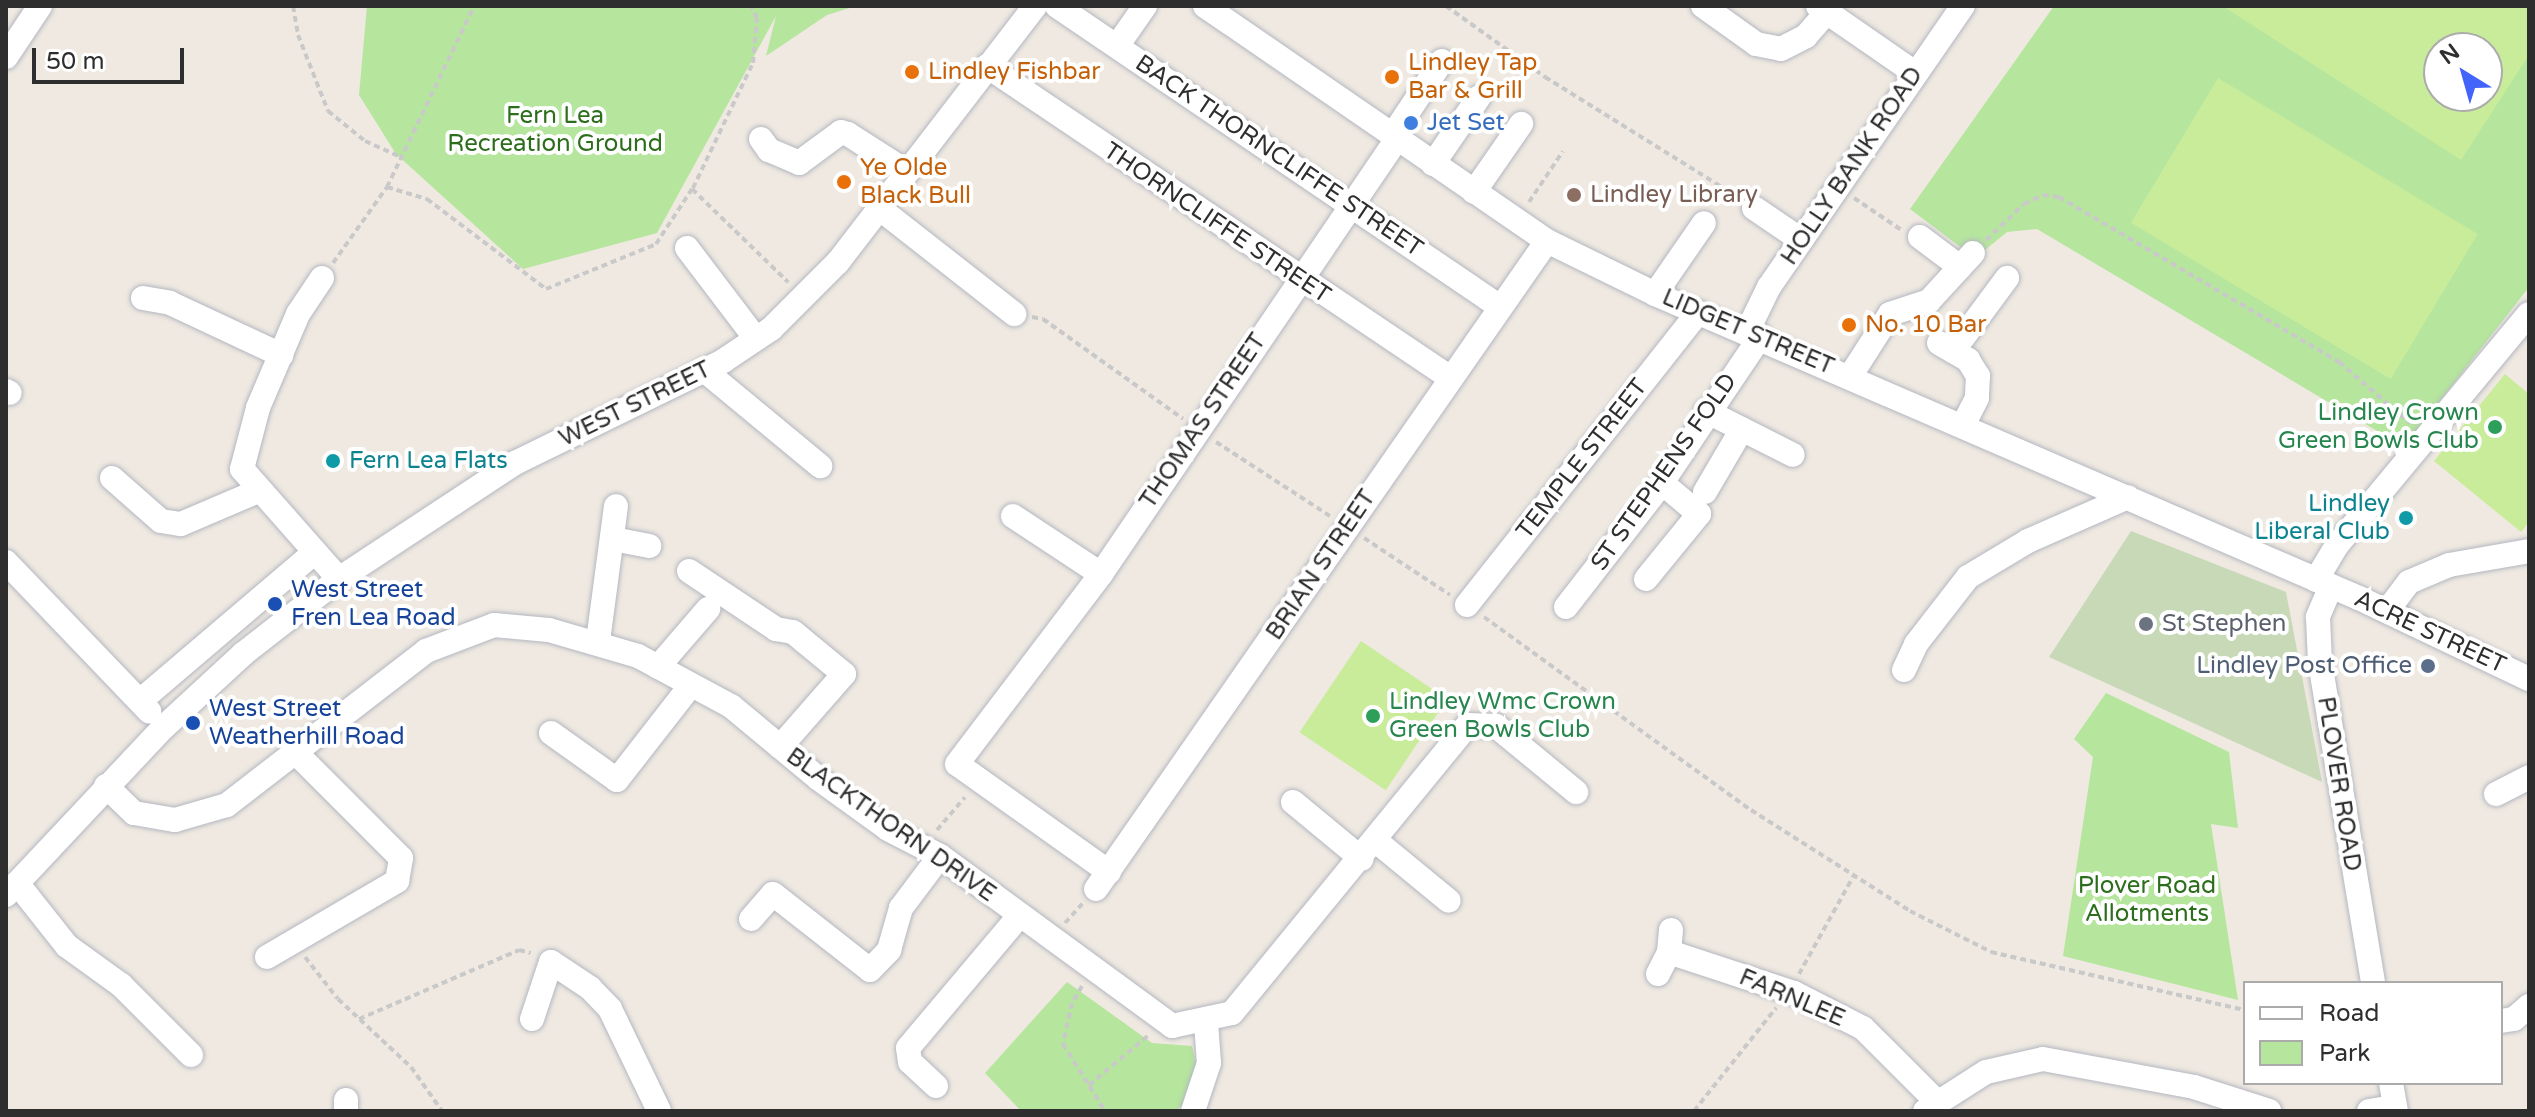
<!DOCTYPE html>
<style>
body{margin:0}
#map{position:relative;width:2535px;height:1117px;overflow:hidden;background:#efe9e1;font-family:"Varela Round",sans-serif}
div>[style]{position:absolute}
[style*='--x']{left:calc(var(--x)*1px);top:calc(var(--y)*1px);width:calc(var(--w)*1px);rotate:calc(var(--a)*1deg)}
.green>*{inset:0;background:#b6e59e}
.cemetery>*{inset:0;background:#c8d9b8}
.pitch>*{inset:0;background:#c9ec9a;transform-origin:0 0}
.path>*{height:4px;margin-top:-2px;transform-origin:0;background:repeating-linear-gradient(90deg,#c9c9c9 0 6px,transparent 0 10px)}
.roads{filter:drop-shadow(0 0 2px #b4b7c1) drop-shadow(0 0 2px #b4b7c1)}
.minor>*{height:24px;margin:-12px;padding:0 12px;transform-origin:12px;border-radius:12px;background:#fff}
.dots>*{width:22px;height:22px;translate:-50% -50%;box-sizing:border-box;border:4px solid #fff;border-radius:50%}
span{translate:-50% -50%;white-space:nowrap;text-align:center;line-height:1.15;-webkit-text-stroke:8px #fff;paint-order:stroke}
.food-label{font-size:24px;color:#c56008}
.left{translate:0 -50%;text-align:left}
.park-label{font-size:24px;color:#2c6e1b}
.shop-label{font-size:24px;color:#366cbe}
.street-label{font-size:24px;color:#2e2e2e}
.education-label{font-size:24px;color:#785e54}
.leisure-label{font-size:24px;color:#27864d}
.right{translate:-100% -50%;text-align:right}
.culture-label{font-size:24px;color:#0d838f}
.transit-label{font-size:24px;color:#164399}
.worship-label{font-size:24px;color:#5b616d}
.service-label{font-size:24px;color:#4e5e75}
.frame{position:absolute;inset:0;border:8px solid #2e2e2e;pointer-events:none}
.legend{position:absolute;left:2243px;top:981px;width:260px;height:104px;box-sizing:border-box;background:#fff;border:2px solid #ababab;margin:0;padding:10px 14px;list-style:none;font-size:24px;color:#2e2e2e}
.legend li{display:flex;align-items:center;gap:16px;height:40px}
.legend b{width:40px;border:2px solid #ababab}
.north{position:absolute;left:2423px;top:32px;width:80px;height:80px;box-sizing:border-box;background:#fff;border:2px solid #ababab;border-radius:50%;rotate:323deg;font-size:22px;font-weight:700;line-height:32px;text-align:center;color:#2e2e2e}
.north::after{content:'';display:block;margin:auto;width:28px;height:36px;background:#4264fb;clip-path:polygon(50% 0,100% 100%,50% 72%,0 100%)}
.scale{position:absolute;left:32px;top:48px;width:152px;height:36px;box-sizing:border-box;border:4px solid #2e2e2e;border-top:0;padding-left:10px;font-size:24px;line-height:28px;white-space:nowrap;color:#2e2e2e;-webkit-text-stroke:6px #fff;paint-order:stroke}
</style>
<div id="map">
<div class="green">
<div style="clip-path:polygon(367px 6px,856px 6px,827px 15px,766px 56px,776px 16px,657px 233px,523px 269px,396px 154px,359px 95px)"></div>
<div style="clip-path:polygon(evenodd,2054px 6px,2529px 6px,2529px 287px,2404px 447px,2037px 229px,2007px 232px,1975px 258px,1910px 209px,2054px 6px,2439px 48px,2487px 48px,2487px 96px,2439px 96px,2439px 48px)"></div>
<div style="clip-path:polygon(2106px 693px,2229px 752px,2238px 828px,2211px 824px,2238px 1000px,2063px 956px,2093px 757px,2074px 739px)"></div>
<div style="clip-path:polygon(1067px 982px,1152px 1043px,1192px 1046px,1198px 1072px,1192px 1098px,1175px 1111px,1021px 1111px,985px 1073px)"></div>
</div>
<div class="cemetery">
<div style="clip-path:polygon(2131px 531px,2286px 592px,2322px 782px,2049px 657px)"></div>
</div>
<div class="pitch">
<div style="clip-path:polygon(evenodd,2529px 6px,2529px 55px,2461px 160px,2224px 7px,2529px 6px,2439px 48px,2487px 48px,2487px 96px,2439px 96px,2439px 48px)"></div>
<div style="left:2218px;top:78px;width:303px;height:169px;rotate:31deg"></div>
<div style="clip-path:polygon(2505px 374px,2529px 394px,2529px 522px,2521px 532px,2434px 461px)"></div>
<div style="left:1361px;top:641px;width:104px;height:110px;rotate:34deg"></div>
</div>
<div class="path">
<div style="--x:293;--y:6;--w:29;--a:80"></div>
<div style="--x:298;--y:35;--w:82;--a:68.5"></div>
<div style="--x:328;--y:111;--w:48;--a:39"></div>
<div style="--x:365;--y:141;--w:42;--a:24.1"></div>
<div style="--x:1446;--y:6;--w:122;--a:35.6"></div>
<div style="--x:1545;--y:77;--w:225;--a:31.9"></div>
<div style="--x:387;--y:187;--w:201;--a:-64.3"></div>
<div style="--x:693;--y:188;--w:139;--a:-64.4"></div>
<div style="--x:753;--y:63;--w:45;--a:-84.9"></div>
<div style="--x:757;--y:18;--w:13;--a:-117"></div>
<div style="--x:1854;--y:198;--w:59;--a:34"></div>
<div style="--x:1529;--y:202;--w:61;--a:-56.3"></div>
<div style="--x:1986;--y:240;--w:52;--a:-43.5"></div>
<div style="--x:2024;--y:204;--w:21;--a:-25"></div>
<div style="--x:2043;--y:195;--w:16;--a:7"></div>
<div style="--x:2059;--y:197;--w:325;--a:30.5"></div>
<div style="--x:2339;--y:362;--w:94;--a:40.7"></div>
<div style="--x:333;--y:263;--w:93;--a:-54.6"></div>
<div style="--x:387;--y:187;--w:42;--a:16.7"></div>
<div style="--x:427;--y:199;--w:149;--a:37.1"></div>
<div style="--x:546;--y:289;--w:119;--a:-22.2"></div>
<div style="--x:656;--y:244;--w:66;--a:-56.8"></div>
<div style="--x:692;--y:189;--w:134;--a:44.1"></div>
<div style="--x:1032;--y:317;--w:11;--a:10"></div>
<div style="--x:1043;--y:319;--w:172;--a:35.5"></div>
<div style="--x:1216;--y:442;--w:136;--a:33"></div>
<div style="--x:1364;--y:538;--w:103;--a:33.5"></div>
<div style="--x:1484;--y:617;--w:329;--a:35.9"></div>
<div style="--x:1751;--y:810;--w:188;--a:32.4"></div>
<div style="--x:1910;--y:911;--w:91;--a:26.8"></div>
<div style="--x:1991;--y:952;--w:261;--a:12.9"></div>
<div style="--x:937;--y:830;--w:43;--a:-49.7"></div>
<div style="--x:1065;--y:923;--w:27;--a:-48"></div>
<div style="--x:305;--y:957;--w:53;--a:51.8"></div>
<div style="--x:338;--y:999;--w:100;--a:43"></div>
<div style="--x:411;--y:1067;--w:54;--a:54.8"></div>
<div style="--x:1799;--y:974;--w:113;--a:-60.9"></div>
<div style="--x:1082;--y:986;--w:20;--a:120"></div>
<div style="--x:1072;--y:1003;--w:42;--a:102.4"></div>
<div style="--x:1063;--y:1044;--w:79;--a:57.9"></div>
<div style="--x:359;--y:1019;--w:174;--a:-23.3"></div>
<div style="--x:519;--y:950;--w:12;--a:14"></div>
<div style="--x:1089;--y:1085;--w:78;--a:-39.8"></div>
<div style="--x:1694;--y:1111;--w:132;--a:-51.5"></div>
</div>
<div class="roads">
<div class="minor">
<div style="--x:1057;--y:6;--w:536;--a:34.19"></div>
<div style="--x:1205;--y:6;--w:415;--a:34.5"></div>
<div style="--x:1547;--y:241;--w:120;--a:26.1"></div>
<div style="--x:1655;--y:294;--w:767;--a:23.36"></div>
<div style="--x:2359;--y:598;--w:188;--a:25.5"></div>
<div style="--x:1703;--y:6;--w:65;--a:35.6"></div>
<div style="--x:1756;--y:44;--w:25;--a:11"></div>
<div style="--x:1781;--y:49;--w:28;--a:-27"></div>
<div style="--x:1806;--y:36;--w:32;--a:-49"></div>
<div style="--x:1818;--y:6;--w:118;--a:34.6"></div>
<div style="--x:1117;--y:46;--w:49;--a:-55"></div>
<div style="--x:6;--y:57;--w:61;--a:-56.3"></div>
<div style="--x:987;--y:66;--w:557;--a:33.95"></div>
<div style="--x:1392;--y:136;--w:90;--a:-56.3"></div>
<div style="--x:761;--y:139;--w:14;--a:54"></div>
<div style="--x:769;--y:150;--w:33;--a:23"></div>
<div style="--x:799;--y:163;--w:52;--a:-36.4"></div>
<div style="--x:841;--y:132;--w:7;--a:16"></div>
<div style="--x:848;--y:134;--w:70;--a:32.8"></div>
<div style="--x:1433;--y:164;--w:81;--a:-55.5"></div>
<div style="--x:1474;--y:192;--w:83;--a:-55.3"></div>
<div style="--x:879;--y:208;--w:172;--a:38.1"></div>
<div style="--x:1754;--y:208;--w:57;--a:34.2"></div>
<div style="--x:1920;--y:237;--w:50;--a:36.9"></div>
<div style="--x:687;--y:248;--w:114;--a:52.8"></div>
<div style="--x:322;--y:278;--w:43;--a:123.7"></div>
<div style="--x:298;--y:314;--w:102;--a:113.1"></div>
<div style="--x:258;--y:408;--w:63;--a:104.7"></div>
<div style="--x:242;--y:469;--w:147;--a:48.6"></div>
<div style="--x:1655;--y:294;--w:86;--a:-55.4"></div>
<div style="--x:143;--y:298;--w:27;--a:10"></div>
<div style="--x:170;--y:303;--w:123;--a:25.1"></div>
<div style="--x:1748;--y:330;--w:48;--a:-64"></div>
<div style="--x:1769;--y:287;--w:341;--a:-55.4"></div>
<div style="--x:1939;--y:343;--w:34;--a:30"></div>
<div style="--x:1968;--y:360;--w:19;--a:58"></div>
<div style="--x:1978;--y:376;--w:22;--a:93"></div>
<div style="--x:1977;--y:398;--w:30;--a:117"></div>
<div style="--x:1953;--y:351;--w:91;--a:-53.5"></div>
<div style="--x:704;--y:370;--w:151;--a:39.6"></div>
<div style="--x:1851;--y:375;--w:72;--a:-57.4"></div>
<div style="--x:1890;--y:314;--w:41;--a:-18.4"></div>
<div style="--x:1929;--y:301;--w:65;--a:-47.5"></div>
<div style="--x:6;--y:391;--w:4;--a:27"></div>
<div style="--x:1706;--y:411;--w:97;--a:26.8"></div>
<div style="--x:112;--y:478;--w:65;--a:41.3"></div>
<div style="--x:161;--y:521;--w:20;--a:9"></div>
<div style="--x:181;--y:524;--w:84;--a:-23.2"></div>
<div style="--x:1705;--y:492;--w:73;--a:-59.6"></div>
<div style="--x:1013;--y:516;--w:105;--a:33.4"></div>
<div style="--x:613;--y:539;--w:37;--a:11"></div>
<div style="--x:6;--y:562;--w:207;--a:46.2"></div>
<div style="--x:689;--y:571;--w:105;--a:33.7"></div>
<div style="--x:776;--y:629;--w:17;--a:10"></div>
<div style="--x:793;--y:632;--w:66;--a:39.5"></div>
<div style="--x:844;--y:674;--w:97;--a:131.2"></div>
<div style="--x:1646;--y:579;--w:84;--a:-50.8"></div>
<div style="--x:1699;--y:514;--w:48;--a:-140"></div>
<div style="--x:2316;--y:580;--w:41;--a:-59"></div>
<div style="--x:2337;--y:545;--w:300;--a:-50.3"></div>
<div style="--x:2331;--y:586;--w:34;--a:113"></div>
<div style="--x:2318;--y:617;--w:45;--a:87.5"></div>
<div style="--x:2320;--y:662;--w:325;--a:80.6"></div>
<div style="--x:1467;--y:605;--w:372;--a:-51.7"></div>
<div style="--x:1566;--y:607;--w:152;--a:-52.2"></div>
<div style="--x:1659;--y:487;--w:182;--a:-56"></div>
<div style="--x:2387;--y:611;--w:36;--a:-53"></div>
<div style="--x:2409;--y:582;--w:43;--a:-23"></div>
<div style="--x:2449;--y:565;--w:81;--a:-9.9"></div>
<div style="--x:598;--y:641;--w:136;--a:-82.4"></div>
<div style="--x:658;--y:667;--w:77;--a:-49.2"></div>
<div style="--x:1904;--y:670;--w:29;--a:-65"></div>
<div style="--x:1916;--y:644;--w:85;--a:-52.2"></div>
<div style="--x:1968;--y:577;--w:70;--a:-31"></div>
<div style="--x:2028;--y:541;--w:109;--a:-23.7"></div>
<div style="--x:140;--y:701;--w:228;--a:-40.4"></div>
<div style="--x:551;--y:733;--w:81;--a:35.5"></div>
<div style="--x:617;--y:780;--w:120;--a:-52.1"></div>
<div style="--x:106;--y:786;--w:39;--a:44"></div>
<div style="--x:134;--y:813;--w:42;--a:9.7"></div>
<div style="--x:175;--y:820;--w:54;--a:-16.1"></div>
<div style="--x:227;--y:805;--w:252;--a:-37.7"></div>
<div style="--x:426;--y:651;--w:73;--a:-20.9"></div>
<div style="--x:494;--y:625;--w:55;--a:5.2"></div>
<div style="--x:549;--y:630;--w:93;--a:16.3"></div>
<div style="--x:638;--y:656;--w:106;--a:28.3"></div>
<div style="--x:731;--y:706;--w:114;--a:39.7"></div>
<div style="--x:819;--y:779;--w:85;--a:35.9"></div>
<div style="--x:888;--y:829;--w:59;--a:27.4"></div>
<div style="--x:940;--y:856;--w:288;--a:36.2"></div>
<div style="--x:1172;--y:1026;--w:61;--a:-12.2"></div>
<div style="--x:1232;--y:1013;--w:372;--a:-50.7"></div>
<div style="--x:1468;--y:725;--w:28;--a:2"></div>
<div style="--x:1496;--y:726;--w:104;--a:39.5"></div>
<div style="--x:2496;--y:794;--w:37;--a:-27"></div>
<div style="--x:1293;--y:802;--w:89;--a:39.6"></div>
<div style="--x:1376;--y:841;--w:94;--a:39.4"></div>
<div style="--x:1109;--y:872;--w:186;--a:-144.6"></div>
<div style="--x:957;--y:764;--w:238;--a:-52.8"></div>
<div style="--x:1101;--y:574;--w:526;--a:-55.77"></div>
<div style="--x:17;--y:883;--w:80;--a:51.6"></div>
<div style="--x:67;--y:946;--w:67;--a:35.8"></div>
<div style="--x:121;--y:985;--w:99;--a:45"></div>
<div style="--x:1096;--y:889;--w:789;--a:-55.16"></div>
<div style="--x:6;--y:895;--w:231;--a:-46.8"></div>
<div style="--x:164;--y:727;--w:108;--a:-42.7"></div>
<div style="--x:243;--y:654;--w:122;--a:-38"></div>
<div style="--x:339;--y:579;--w:211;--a:-33.4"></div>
<div style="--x:515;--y:463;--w:232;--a:-26.1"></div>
<div style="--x:723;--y:361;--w:58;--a:-33.7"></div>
<div style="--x:771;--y:329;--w:95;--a:-45"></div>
<div style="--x:838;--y:262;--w:323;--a:-52.4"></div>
<div style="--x:751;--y:919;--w:33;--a:-49"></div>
<div style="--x:773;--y:894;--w:123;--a:38.1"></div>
<div style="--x:870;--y:970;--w:28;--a:-46"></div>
<div style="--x:889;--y:950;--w:44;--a:-74.1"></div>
<div style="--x:901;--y:908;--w:65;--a:-53.1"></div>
<div style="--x:1671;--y:930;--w:22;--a:95"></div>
<div style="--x:1669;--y:952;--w:132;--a:18.2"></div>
<div style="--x:1794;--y:993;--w:77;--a:26.9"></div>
<div style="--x:1863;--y:1028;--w:103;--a:45"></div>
<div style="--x:267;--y:957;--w:151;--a:-30.3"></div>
<div style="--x:397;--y:881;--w:23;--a:-80"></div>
<div style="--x:401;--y:858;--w:148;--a:-135"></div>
<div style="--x:1658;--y:974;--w:25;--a:-63"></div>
<div style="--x:532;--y:1019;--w:60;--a:-71.6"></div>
<div style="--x:551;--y:962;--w:47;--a:33.7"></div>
<div style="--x:590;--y:988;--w:29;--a:46"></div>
<div style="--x:610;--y:1009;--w:113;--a:64.3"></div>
<div style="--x:2501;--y:1021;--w:13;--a:-9"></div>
<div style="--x:2514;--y:1019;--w:20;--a:-41"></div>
<div style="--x:2391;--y:1083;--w:28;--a:80"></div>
<div style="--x:936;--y:1086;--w:35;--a:-137"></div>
<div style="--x:910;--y:1062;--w:14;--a:-98"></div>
<div style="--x:908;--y:1048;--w:172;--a:-49.9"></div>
<div style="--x:346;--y:1111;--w:11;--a:-90"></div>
<div style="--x:1193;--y:1111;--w:51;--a:-71.6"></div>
<div style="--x:1209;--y:1063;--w:41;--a:-94.2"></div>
<div style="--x:1925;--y:1111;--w:72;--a:-32.6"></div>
<div style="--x:1986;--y:1072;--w:58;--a:-12.8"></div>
<div style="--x:2043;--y:1059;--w:154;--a:10.5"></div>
<div style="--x:2194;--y:1087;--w:79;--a:17.7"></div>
<div style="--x:2369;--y:1111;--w:26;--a:-9"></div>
</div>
</div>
<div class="dots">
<div style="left:912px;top:72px;background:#e8710a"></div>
<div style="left:1392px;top:77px;background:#e8710a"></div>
<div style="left:1411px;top:123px;background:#3f7fe0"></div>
<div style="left:844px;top:182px;background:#e8710a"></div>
<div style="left:1574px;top:195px;background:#8d6e63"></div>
<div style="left:1849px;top:325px;background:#e8710a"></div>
<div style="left:2495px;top:427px;background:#2e9e5b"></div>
<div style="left:333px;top:461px;background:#0f9aa8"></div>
<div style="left:2406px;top:518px;background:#0f9aa8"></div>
<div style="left:275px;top:604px;background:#1a4fb4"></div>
<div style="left:2146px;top:624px;background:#6b7280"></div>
<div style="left:2428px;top:666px;background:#5c6f8a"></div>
<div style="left:1373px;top:716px;background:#2e9e5b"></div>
<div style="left:193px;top:723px;background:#1a4fb4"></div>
</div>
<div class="food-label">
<span class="left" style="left:1408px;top:77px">Lindley Tap<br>Bar &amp; Grill</span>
<span class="left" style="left:928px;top:72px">Lindley Fishbar</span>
<span class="left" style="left:860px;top:182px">Ye Olde<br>Black Bull</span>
<span class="left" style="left:1865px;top:325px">No. 10 Bar</span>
</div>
<div class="park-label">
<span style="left:555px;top:130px">Fern Lea<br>Recreation Ground</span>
<span style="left:2147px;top:900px">Plover Road<br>Allotments</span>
</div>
<div class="shop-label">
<span class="left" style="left:1427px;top:123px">Jet Set</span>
</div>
<div class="street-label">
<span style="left:1279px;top:156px;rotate:34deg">BACK THORNCLIFFE STREET</span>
<span style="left:1852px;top:166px;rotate:-56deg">HOLLY BANK ROAD</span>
<span style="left:1217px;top:223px;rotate:34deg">THORNCLIFFE STREET</span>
<span style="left:1748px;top:332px;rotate:23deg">LIDGET STREET</span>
<span style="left:635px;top:404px;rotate:-26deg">WEST STREET</span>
<span style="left:1203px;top:421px;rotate:-56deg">THOMAS STREET</span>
<span style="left:1582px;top:459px;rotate:-52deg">TEMPLE STREET</span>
<span style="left:1664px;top:472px;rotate:-55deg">ST STEPHENS FOLD</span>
<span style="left:1321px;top:565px;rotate:-56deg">BRIAN STREET</span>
<span style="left:2430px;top:632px;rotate:25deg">ACRE STREET</span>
<span style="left:2339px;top:784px;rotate:81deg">PLOVER ROAD</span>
<span style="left:891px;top:825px;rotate:35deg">BLACKTHORN DRIVE</span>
<span style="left:1792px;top:998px;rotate:23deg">FARNLEE</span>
</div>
<div class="education-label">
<span class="left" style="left:1590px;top:195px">Lindley Library</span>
</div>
<div class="leisure-label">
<span class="right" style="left:2479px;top:427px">Lindley Crown<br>Green Bowls Club</span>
<span class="left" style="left:1389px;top:716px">Lindley Wmc Crown<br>Green Bowls Club</span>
</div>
<div class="culture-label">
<span class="left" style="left:349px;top:461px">Fern Lea Flats</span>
<span class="right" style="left:2390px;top:518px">Lindley<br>Liberal Club</span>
</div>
<div class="transit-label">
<span class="left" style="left:291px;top:604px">West Street<br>Fren Lea Road</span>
<span class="left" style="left:209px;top:723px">West Street<br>Weatherhill Road</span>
</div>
<div class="worship-label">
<span class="left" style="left:2162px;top:624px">St Stephen</span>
</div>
<div class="service-label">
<span class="right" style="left:2412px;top:666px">Lindley Post Office</span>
</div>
<div class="frame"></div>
<ul class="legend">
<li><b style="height:10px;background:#fff"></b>Road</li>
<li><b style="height:22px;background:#b6e59e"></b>Park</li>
</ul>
<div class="north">N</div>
<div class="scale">50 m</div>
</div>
